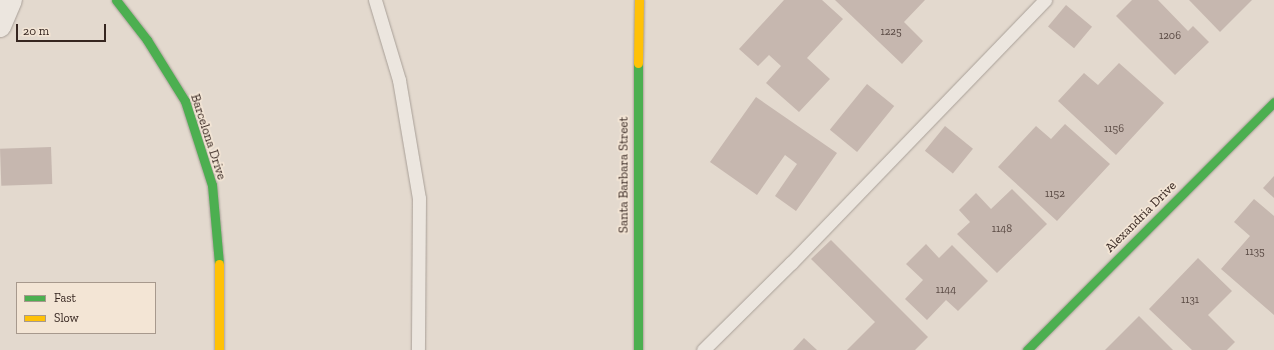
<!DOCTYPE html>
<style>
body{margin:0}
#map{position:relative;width:1274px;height:350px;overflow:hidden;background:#e3d9ce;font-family:"Zilla Slab",serif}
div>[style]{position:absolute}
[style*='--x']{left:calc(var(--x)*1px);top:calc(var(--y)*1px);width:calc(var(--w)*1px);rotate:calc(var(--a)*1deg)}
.building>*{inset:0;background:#c6b7af;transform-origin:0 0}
.roads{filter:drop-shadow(0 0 1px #a89f97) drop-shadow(0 0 1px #a89f97)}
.lane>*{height:13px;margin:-6.5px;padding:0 6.5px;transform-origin:6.5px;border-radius:6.5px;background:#ece6df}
.street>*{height:22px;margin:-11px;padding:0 11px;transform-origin:11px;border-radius:11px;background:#ece6df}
.fast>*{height:9px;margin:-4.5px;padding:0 4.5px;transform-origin:4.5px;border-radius:4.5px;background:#4caf50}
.slow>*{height:9px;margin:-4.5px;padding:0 4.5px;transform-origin:4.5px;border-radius:4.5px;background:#ffc107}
span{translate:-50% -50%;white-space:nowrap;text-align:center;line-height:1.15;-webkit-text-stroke:3.5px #f3e5d5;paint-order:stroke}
.number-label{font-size:11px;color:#5a4a44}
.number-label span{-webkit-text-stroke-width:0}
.street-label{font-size:13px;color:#362620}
.legend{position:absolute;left:16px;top:282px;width:140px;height:52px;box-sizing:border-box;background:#f3e5d5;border:1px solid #a7998d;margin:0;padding:5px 7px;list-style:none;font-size:12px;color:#362620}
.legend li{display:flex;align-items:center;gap:8px;height:20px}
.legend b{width:20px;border:1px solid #a7998d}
.scale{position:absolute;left:16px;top:24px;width:90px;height:18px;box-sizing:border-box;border:2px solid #362620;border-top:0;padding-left:5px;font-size:12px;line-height:14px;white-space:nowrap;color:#362620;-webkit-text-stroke:3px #f3e5d5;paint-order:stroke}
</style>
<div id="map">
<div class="building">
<div style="clip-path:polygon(784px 0,822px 0,843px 19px,807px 58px,830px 79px,799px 112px,766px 83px,781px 66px,769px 55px,758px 66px,739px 49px)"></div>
<div style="clip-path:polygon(835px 0,925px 0,904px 22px,923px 41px,902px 64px)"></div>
<div style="clip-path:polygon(1132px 0,1158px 0,1188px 31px,1193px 26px,1209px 42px,1175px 75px,1116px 16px)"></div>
<div style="clip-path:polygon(1189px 0,1252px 0,1220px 32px)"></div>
<div style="left:1066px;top:5px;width:34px;height:28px;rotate:40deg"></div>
<div style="clip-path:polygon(1119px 63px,1164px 103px,1116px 155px,1058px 101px,1084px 73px,1098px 85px)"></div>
<div style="left:867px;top:84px;width:35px;height:59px;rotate:39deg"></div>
<div style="clip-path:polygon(756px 97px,837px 153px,796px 211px,775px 196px,797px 164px,785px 155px,757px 195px,710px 162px)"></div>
<div style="clip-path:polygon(1065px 124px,1110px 164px,1057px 221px,998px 167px,1036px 126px,1051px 139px)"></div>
<div style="left:945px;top:126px;width:36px;height:32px;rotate:39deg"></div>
<div style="left:51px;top:147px;width:37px;height:51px;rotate:88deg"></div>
<div style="clip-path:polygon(1274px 176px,1274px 198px,1263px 188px)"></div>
<div style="clip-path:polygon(1012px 189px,1047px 224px,997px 273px,957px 234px,970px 222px,959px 210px,976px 193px,991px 209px)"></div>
<div style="clip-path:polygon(1254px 199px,1274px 216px,1274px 315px,1221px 269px,1250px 236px,1234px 222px)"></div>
<div style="clip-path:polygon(831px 240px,928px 337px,915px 350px,847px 350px,875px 322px,811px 259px)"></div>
<div style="clip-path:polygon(926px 244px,939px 258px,952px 245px,988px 281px,958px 311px,946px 300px,927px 320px,905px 299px,923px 280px,906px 264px)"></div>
<div style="clip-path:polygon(1198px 258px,1232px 291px,1208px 315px,1235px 342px,1227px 350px,1192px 350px,1149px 309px)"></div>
<div style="clip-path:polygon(1139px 316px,1173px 350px,1105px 350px)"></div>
<div style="clip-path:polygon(804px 338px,817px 350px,793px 350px)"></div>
</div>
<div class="roads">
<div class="lane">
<div style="--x:375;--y:0;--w:84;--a:73.3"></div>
<div style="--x:399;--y:80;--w:120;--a:80.4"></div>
<div style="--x:419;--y:198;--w:152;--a:90.4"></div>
<div style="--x:703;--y:350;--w:124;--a:-44.7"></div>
<div style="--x:791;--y:263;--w:366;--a:-46"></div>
</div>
<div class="street">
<div style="--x:0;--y:26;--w:28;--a:-67"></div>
</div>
<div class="fast">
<div style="--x:116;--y:0;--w:51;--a:52.2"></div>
<div style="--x:147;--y:40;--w:72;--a:58.1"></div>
<div style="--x:185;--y:101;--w:88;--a:72.2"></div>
<div style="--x:212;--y:185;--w:79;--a:84.9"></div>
<div style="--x:638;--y:63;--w:287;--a:90"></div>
<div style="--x:1027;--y:350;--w:350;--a:-45.1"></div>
</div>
<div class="slow">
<div style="--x:638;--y:63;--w:63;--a:-89.1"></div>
<div style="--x:219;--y:264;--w:86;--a:90"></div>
</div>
</div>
<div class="number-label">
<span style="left:891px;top:32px">1225</span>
<span style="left:1170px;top:36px">1206</span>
<span style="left:1114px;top:129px">1156</span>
<span style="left:1055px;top:194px">1152</span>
<span style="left:1002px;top:229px">1148</span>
<span style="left:1255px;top:252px">1135</span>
<span style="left:946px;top:290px">1144</span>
<span style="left:1190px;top:300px">1131</span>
</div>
<div class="street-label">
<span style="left:208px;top:137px;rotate:72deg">Barcelona Drive</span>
<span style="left:624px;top:175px;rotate:-90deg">Santa Barbara Street</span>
<span style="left:1141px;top:217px;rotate:-45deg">Alexandria Drive</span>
</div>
<ul class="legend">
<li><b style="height:5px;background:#4caf50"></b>Fast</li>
<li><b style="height:5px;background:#ffc107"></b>Slow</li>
</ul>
<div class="scale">20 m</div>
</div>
